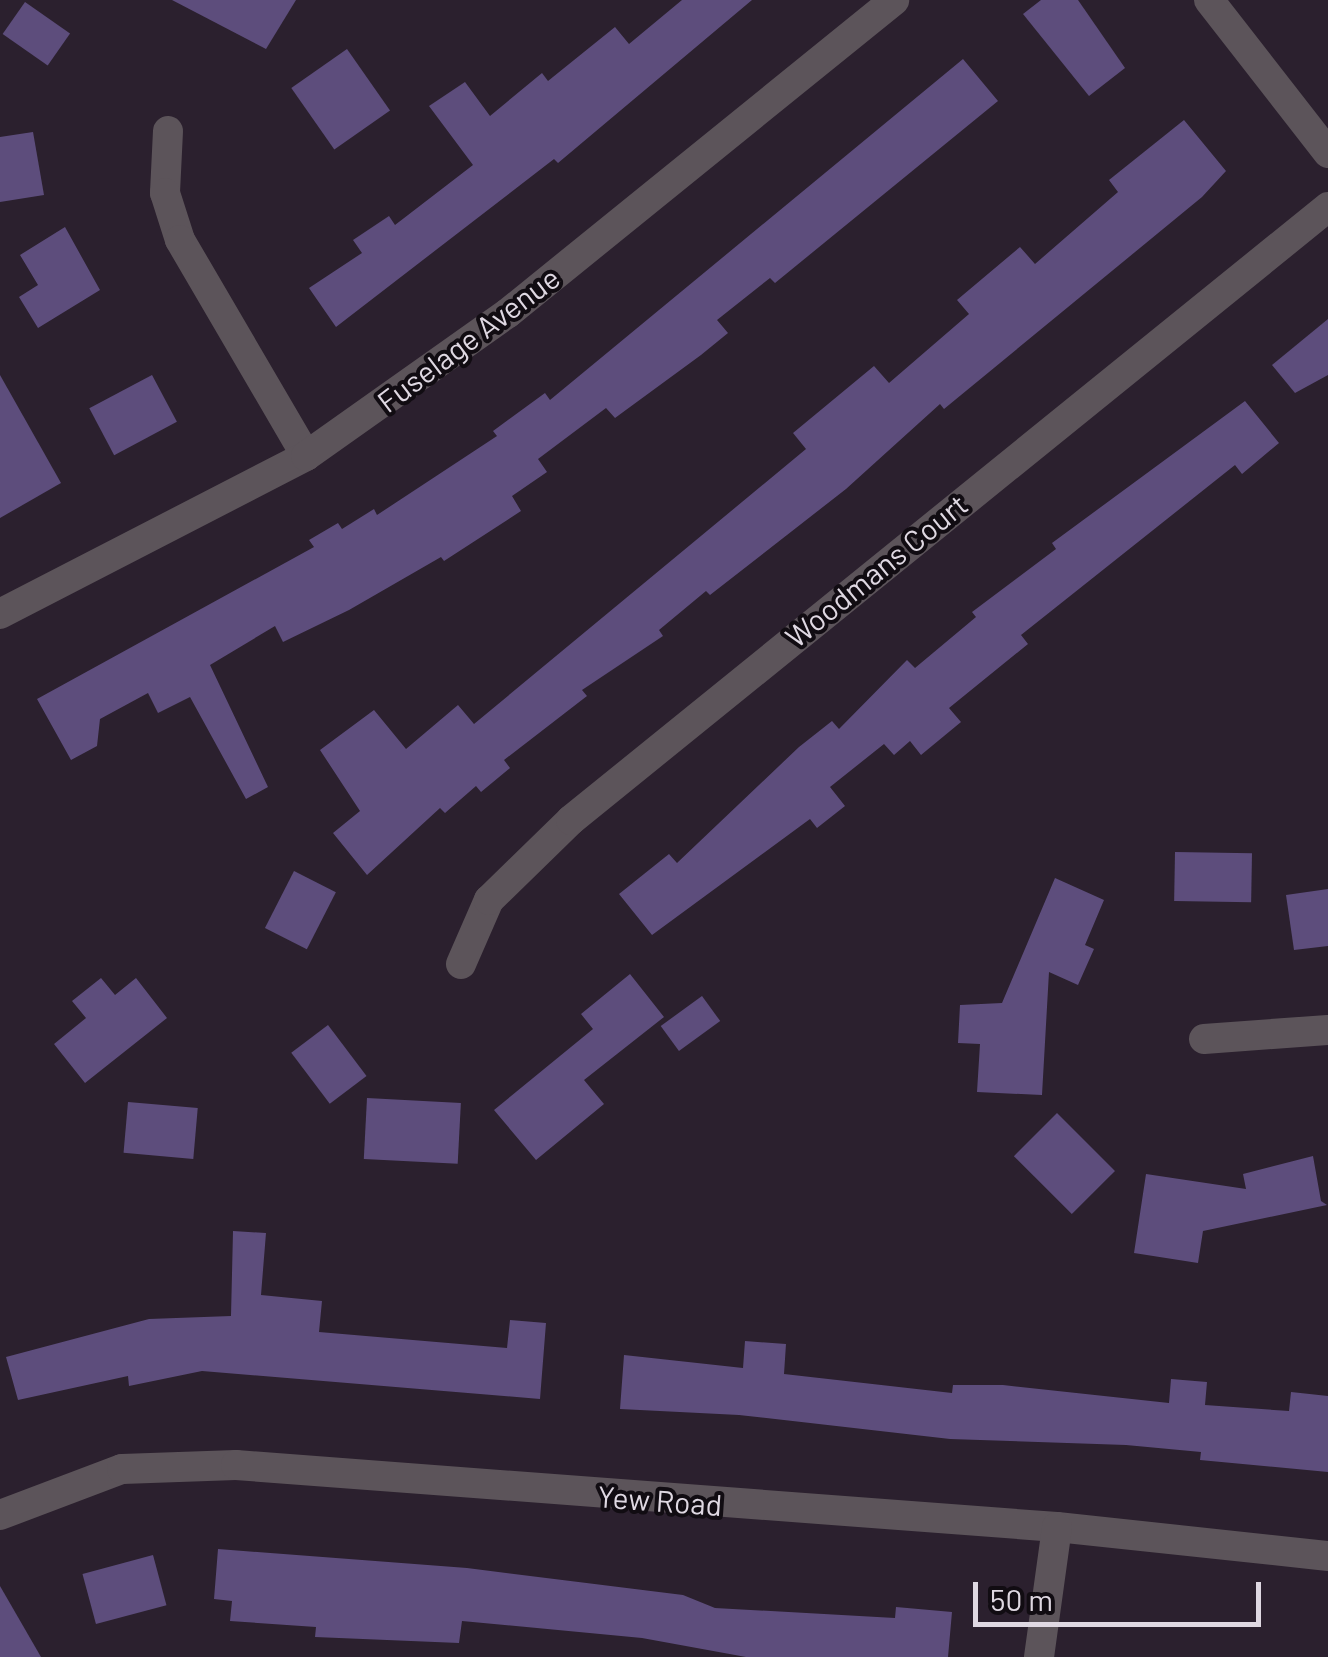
<!DOCTYPE html>
<style>
body{margin:0}
#map{position:relative;width:1328px;height:1657px;overflow:hidden;background:#2b202e;font-family:Barlow,sans-serif}
div>[style]{position:absolute}
[style*='--x']{left:calc(var(--x)*1px);top:calc(var(--y)*1px);width:calc(var(--w)*1px);rotate:calc(var(--a)*1deg)}
.building>*{inset:0;background:#5d4d7c;transform-origin:0 0}
.minor>*{height:30px;margin:-15px;padding:0 15px;transform-origin:15px;border-radius:15px;background:#5c545a}
span{translate:-50% -50%;white-space:nowrap;text-align:center;line-height:1.15;-webkit-text-stroke:8px #110c12;paint-order:stroke}
.street-label{font-size:30px;color:#dfd8e2}
.scale{position:absolute;left:973px;top:1582px;width:288px;height:45px;box-sizing:border-box;border:5px solid #dfd8e2;border-top:0;padding-left:12px;font-size:30px;line-height:35px;white-space:nowrap;color:#dfd8e2;-webkit-text-stroke:8px #110c12;paint-order:stroke}
</style>
<div id="map">
<div class="building">
<div style="clip-path:polygon(172px 0,296px 0,266px 49px)"></div>
<div style="clip-path:polygon(682px 0,752px 0,558px 163px,554px 159px,336px 327px,309px 288px,362px 253px,353px 240px,389px 216px,395px 225px,473px 165px,429px 106px,465px 82px,490px 116px,542px 73px,548px 81px,615px 27px,629px 44px)"></div>
<div style="clip-path:polygon(1041px 0,1078px 0,1125px 68px,1089px 96px,1023px 14px)"></div>
<div style="left:25px;top:2px;width:55px;height:39px;rotate:35deg"></div>
<div style="left:347px;top:49px;width:75px;height:68px;rotate:55deg"></div>
<div style="clip-path:polygon(963px 59px,998px 101px,775px 283px,770px 278px,717px 320px,728px 333px,701px 355px,615px 418px,606px 408px,538px 459px,547px 472px,512px 496px,521px 511px,444px 561px,441px 557px,349px 610px,283px 642px,275px 626px,210px 665px,268px 787px,246px 799px,190px 697px,158px 713px,148px 693px,100px 719px,97px 746px,71px 760px,37px 699px,314px 547px,309px 540px,338px 523px,342px 529px,374px 509px,377px 515px,497px 436px,493px 431px,545px 393px,550px 400px)"></div>
<div style="clip-path:polygon(1184px 120px,1226px 171px,1202px 197px,944px 409px,940px 404px,846px 489px,710px 595px,706px 591px,659px 630px,663px 636px,582px 690px,587px 696px,504px 760px,510px 768px,481px 792px,476px 786px,445px 813px,440px 808px,367px 875px,333px 833px,360px 811px,320px 750px,374px 710px,406px 749px,458px 705px,474px 724px,806px 449px,793px 433px,874px 366px,889px 383px,969px 314px,957px 300px,1020px 247px,1035px 264px,1118px 192px,1109px 180px)"></div>
<div style="clip-path:polygon(33px 132px,44px 195px,0 202px,0 137px)"></div>
<div style="clip-path:polygon(65px 227px,100px 290px,38px 328px,19px 297px,38px 285px,20px 255px)"></div>
<div style="clip-path:polygon(1328px 319px,1328px 375px,1295px 393px,1272px 365px)"></div>
<div style="clip-path:polygon(0 375px,61px 483px,0 518px)"></div>
<div style="left:152px;top:375px;width:53px;height:71px;rotate:62deg"></div>
<div style="clip-path:polygon(1245px 401px,1279px 443px,1242px 474px,1235px 465px,1021px 635px,1028px 644px,949px 708px,961px 722px,921px 755px,910px 741px,894px 755px,884px 744px,830px 787px,845px 806px,817px 828px,810px 819px,652px 935px,619px 894px,669px 854px,677px 863px,799px 747px,832px 721px,839px 729px,907px 660px,915px 668px,976px 617px,972px 612px,1056px 549px,1052px 543px)"></div>
<div style="left:1175px;top:852px;width:77px;height:49px;rotate:1deg"></div>
<div style="left:294px;top:871px;width:47px;height:64px;rotate:27deg"></div>
<div style="clip-path:polygon(1055px 878px,1104px 900px,1085px 945px,1094px 949px,1078px 985px,1049px 972px,1042px 1095px,977px 1092px,980px 1044px,958px 1043px,960px 1005px,1002px 1003px)"></div>
<div style="clip-path:polygon(1328px 889px,1328px 946px,1294px 950px,1286px 895px)"></div>
<div style="clip-path:polygon(630px 974px,664px 1017px,584px 1080px,604px 1104px,536px 1160px,494px 1110px,593px 1029px,581px 1014px)"></div>
<div style="clip-path:polygon(101px 978px,115px 995px,136px 978px,167px 1018px,85px 1083px,54px 1044px,86px 1018px,72px 1001px)"></div>
<div style="left:702px;top:996px;width:31px;height:51px;rotate:54deg"></div>
<div style="left:328px;top:1025px;width:64px;height:46px;rotate:53deg"></div>
<div style="left:367px;top:1098px;width:94px;height:61px;rotate:3deg"></div>
<div style="left:128px;top:1102px;width:70px;height:51px;rotate:5deg"></div>
<div style="left:1057px;top:1113px;width:82px;height:61px;rotate:45deg"></div>
<div style="clip-path:polygon(1313px 1156px,1321px 1201px,1327px 1205px,1203px 1231px,1198px 1263px,1134px 1253px,1146px 1174px,1246px 1189px,1243px 1174px)"></div>
<div style="clip-path:polygon(233px 1231px,266px 1233px,261px 1295px,322px 1301px,319px 1332px,507px 1348px,510px 1320px,546px 1323px,540px 1399px,202px 1371px,129px 1386px,128px 1376px,18px 1400px,6px 1357px,149px 1319px,231px 1316px)"></div>
<div style="clip-path:polygon(745px 1341px,786px 1344px,784px 1374px,952px 1393px,953px 1385px,1003px 1385px,1169px 1403px,1171px 1379px,1207px 1382px,1205px 1405px,1289px 1411px,1291px 1392px,1328px 1396px,1328px 1472px,1200px 1460px,1201px 1452px,1126px 1445px,950px 1439px,739px 1415px,620px 1409px,624px 1355px,743px 1368px)"></div>
<div style="clip-path:polygon(218px 1549px,467px 1568px,683px 1595px,715px 1608px,895px 1618px,896px 1607px,952px 1612px,948px 1657px,746px 1657px,642px 1638px,462px 1621px,459px 1643px,315px 1637px,316px 1627px,230px 1621px,232px 1601px,214px 1599px)"></div>
<div style="left:153px;top:1555px;width:52px;height:73px;rotate:75deg"></div>
<div style="clip-path:polygon(0 1586px,41px 1657px,0 1657px)"></div>
</div>
<div class="minor">
<div style="--x:1209;--y:0;--w:194;--a:52.1"></div>
<div style="--x:168;--y:131;--w:62;--a:92.8"></div>
<div style="--x:165;--y:193;--w:49;--a:72.3"></div>
<div style="--x:180;--y:240;--w:250;--a:59.7"></div>
<div style="--x:0;--y:614;--w:344;--a:-27.3"></div>
<div style="--x:306;--y:456;--w:247;--a:-35.3"></div>
<div style="--x:508;--y:313;--w:497;--a:-39"></div>
<div style="--x:461;--y:964;--w:70;--a:-66.4"></div>
<div style="--x:489;--y:900;--w:115;--a:-44.3"></div>
<div style="--x:571;--y:820;--w:974;--a:-39"></div>
<div style="--x:1204;--y:1039;--w:124;--a:-4.2"></div>
<div style="--x:0;--y:1515;--w:130;--a:-20.7"></div>
<div style="--x:122;--y:1469;--w:114;--a:-2"></div>
<div style="--x:236;--y:1465;--w:823;--a:4.32"></div>
<div style="--x:1057;--y:1527;--w:273;--a:6.1"></div>
<div style="--x:1039;--y:1657;--w:131;--a:-82.1"></div>
</div>
<div class="street-label">
<span style="left:468px;top:339px;rotate:-37deg">Fuselage Avenue</span>
<span style="left:876px;top:570px;rotate:-39deg">Woodmans Court</span>
<span style="left:660px;top:1500px;rotate:4deg">Yew Road</span>
</div>
<div class="scale">50 m</div>
</div>
